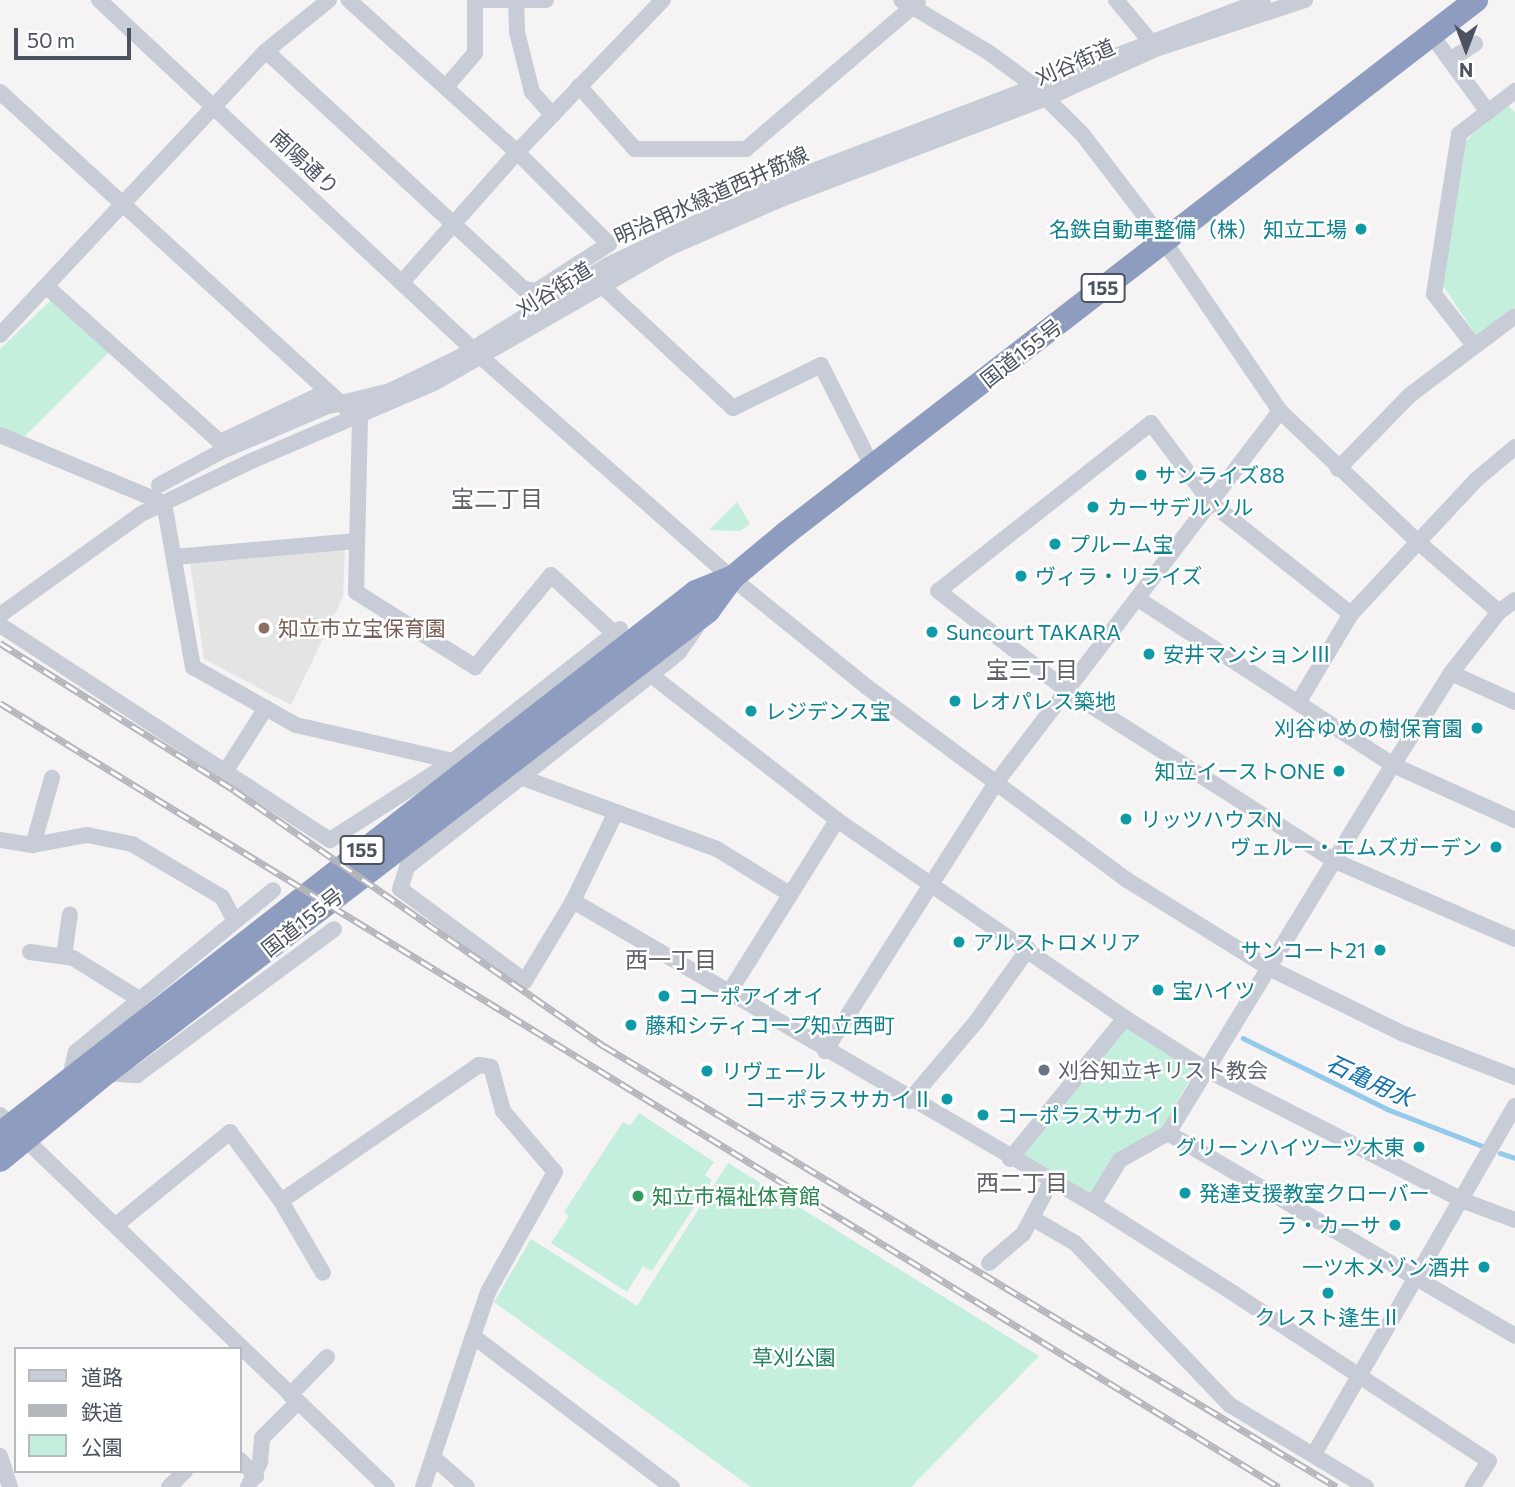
<!DOCTYPE html>
<meta charset="utf-8">
<style>
body{margin:0}
#map{position:relative;width:1515px;height:1487px;overflow:hidden;background:#f5f3f3;font-family:Commissioner,"Noto Sans JP",sans-serif}
div>[style]{position:absolute}
[style*='--x']{left:calc(var(--x)*1px);top:calc(var(--y)*1px);width:calc(var(--w)*1px);rotate:calc(var(--a)*1deg)}
.education>*{inset:0;background:#e5e4e5}
.green>*{inset:0;background:#c4efdc}
.stream>*{height:4.5px;margin:-2.25px;padding:0 2.25px;transform-origin:2.25px;border-radius:2.25px;background:#93c9ea}
.minor>*{height:16px;margin:-8px;padding:0 8px;transform-origin:8px;border-radius:8px;background:#c7ccd6}
.highway>*{height:24px;margin:-12px;padding:0 12px;transform-origin:12px;border-radius:12px;background:#8d9cbf}
.rail>*{height:7px;margin-top:-3.5px;transform-origin:0;background:repeating-linear-gradient(90deg,#fff 0 13px,#b5b6bc 0 26px);box-sizing:border-box;border-block:2px solid #b5b6bc}
.dots>*{width:19px;height:19px;translate:-50% -50%;box-sizing:border-box;border:4px solid #fff;border-radius:50%}
span{translate:-50% -50%;white-space:nowrap;text-align:center;line-height:1.15;-webkit-text-stroke:5px #fff;paint-order:stroke}
.shield-label span{padding:2px 5px;background:#fff;border:2px solid;border-radius:5px;-webkit-text-stroke-width:0}
.shield-label{font-size:19px;color:#4b5260;font-weight:700}
.street-label{font-size:21px;color:#4b5260}
.culture-label{font-size:21px;color:#0d838f}
.right{translate:-100% -50%;text-align:right}
.left{translate:0 -50%;text-align:left}
.education-label{font-size:21px;color:#785e54}
.worship-label{font-size:21px;color:#5b616d}
.leisure-label{font-size:21px;color:#27864d}
.park-label{font-size:21px;color:#1b8160}
.neighbourhood-label{font-size:23px;color:#5f6167}
.water-label{font-size:23px;color:#1270ac;font-style:italic}
.legend{position:absolute;left:14px;top:1347px;width:228px;height:126px;box-sizing:border-box;background:#fff;border:2px solid #b7babf;margin:0;padding:9px 12px;list-style:none;font-size:21px;color:#4b5260}
.legend li{display:flex;align-items:center;gap:14px;height:35px}
.legend b{width:35px;border:2px solid #b7babf}
.north{position:absolute;left:1431px;top:14px;width:70px;height:70px;-webkit-text-stroke:5px #fff;paint-order:stroke;rotate:180deg;font-size:19px;font-weight:700;line-height:28px;text-align:center;color:#4b5260}
.north::after{content:'';display:block;margin:auto;width:24px;height:32px;background:#4b5260;clip-path:polygon(50% 0,100% 100%,50% 72%,0 100%)}
.scale{position:absolute;left:14px;top:28px;width:117px;height:32px;box-sizing:border-box;border:4px solid #4b5260;border-top:0;padding-left:9px;font-size:21px;line-height:24px;white-space:nowrap;color:#4b5260;-webkit-text-stroke:5px #fff;paint-order:stroke}
</style>
<div id="map">
<div class="education">
<div style="clip-path:polygon(340px 547px,345px 552px,343px 597px,291px 705px,204px 659px,190px 563px)"></div>
</div>
<div class="green">
<div style="clip-path:polygon(1507px 104px,1515px 113px,1515px 307px,1476px 335px,1441px 283px,1464px 142px)"></div>
<div style="clip-path:polygon(52px 299px,110px 351px,25px 436px,0 428px,0 349px)"></div>
<div style="clip-path:polygon(737px 502px,750px 524px,740px 531px,709px 530px)"></div>
<div style="clip-path:polygon(1127px 1027px,1195px 1071px,1163px 1126px,1115px 1156px,1090px 1197px,1020px 1159px)"></div>
<div style="clip-path:polygon(639px 1113px,714px 1162px,705px 1175px,712px 1180px,652px 1271px,643px 1266px,627px 1292px,551px 1243px,569px 1216px,564px 1212px,623px 1122px,630px 1126px)"></div>
<div style="clip-path:polygon(728px 1163px,1039px 1356px,911px 1487px,751px 1487px,494px 1302px,531px 1239px,637px 1306px)"></div>
</div>
<div class="stream">
<div style="--x:1243;--y:1038;--w:161;--a:26.2"></div>
<div style="--x:1387;--y:1109;--w:105;--a:21.2"></div>
<div style="--x:1500;--y:1153;--w:16;--a:18"></div>
</div>
<div class="minor">
<div style="--x:99;--y:0;--w:523;--a:43.06"></div>
<div style="--x:481;--y:357;--w:334;--a:41.4"></div>
<div style="--x:732;--y:578;--w:174;--a:38.9"></div>
<div style="--x:867;--y:687;--w:324;--a:36.6"></div>
<div style="--x:1127;--y:880;--w:167;--a:31.8"></div>
<div style="--x:1269;--y:968;--w:150;--a:26.1"></div>
<div style="--x:1404;--y:1034;--w:119;--a:21.2"></div>
<div style="--x:477;--y:0;--w:69;--a:0"></div>
<div style="--x:1116;--y:0;--w:61;--a:50.3"></div>
<div style="--x:516;--y:1;--w:31;--a:88"></div>
<div style="--x:517;--y:32;--w:62;--a:76"></div>
<div style="--x:532;--y:92;--w:31;--a:48"></div>
<div style="--x:1430;--y:33;--w:98;--a:53.7"></div>
<div style="--x:266;--y:51;--w:351;--a:42.7"></div>
<div style="--x:524;--y:289;--w:12;--a:9"></div>
<div style="--x:536;--y:291;--w:87;--a:-32.8"></div>
<div style="--x:609;--y:244;--w:130;--a:-135"></div>
<div style="--x:517;--y:152;--w:227;--a:-137.9"></div>
<div style="--x:1450;--y:60;--w:30;--a:-33"></div>
<div style="--x:579;--y:86;--w:84;--a:48.4"></div>
<div style="--x:635;--y:149;--w:111;--a:0"></div>
<div style="--x:746;--y:149;--w:226;--a:-40.5"></div>
<div style="--x:446;--y:87;--w:45;--a:-49.5"></div>
<div style="--x:475;--y:53;--w:53;--a:-90"></div>
<div style="--x:0;--y:92;--w:469;--a:42.4"></div>
<div style="--x:403;--y:281;--w:172;--a:-48.5"></div>
<div style="--x:517;--y:152;--w:211;--a:-46.2"></div>
<div style="--x:600;--y:284;--w:182;--a:43"></div>
<div style="--x:733;--y:408;--w:98;--a:-26"></div>
<div style="--x:821;--y:365;--w:113;--a:63.2"></div>
<div style="--x:46;--y:286;--w:234;--a:41.9"></div>
<div style="--x:220;--y:442;--w:117;--a:-25.3"></div>
<div style="--x:0;--y:335;--w:389;--a:-46.9"></div>
<div style="--x:266;--y:51;--w:81;--a:-39"></div>
<div style="--x:1473;--y:344;--w:63;--a:-128"></div>
<div style="--x:1434;--y:294;--w:162;--a:-81.1"></div>
<div style="--x:1459;--y:134;--w:71;--a:-37.5"></div>
<div style="--x:360;--y:416;--w:176;--a:91.3"></div>
<div style="--x:356;--y:592;--w:141;--a:32.2"></div>
<div style="--x:475;--y:667;--w:119;--a:-50.4"></div>
<div style="--x:551;--y:575;--w:87;--a:42.7"></div>
<div style="--x:0;--y:435;--w:178;--a:22.5"></div>
<div style="--x:1515;--y:447;--w:51;--a:139.8"></div>
<div style="--x:1476;--y:480;--w:85;--a:133.1"></div>
<div style="--x:1418;--y:542;--w:107;--a:40.8"></div>
<div style="--x:1499;--y:612;--w:78;--a:128.2"></div>
<div style="--x:1451;--y:673;--w:109;--a:122.2"></div>
<div style="--x:1393;--y:765;--w:134;--a:24.3"></div>
<div style="--x:1338;--y:469;--w:103;--a:-45.8"></div>
<div style="--x:1410;--y:395;--w:131;--a:-37"></div>
<div style="--x:159;--y:485;--w:69;--a:-28.4"></div>
<div style="--x:220;--y:452;--w:114;--a:-23.2"></div>
<div style="--x:325;--y:407;--w:67;--a:-13.8"></div>
<div style="--x:390;--y:391;--w:76;--a:-25.9"></div>
<div style="--x:458;--y:358;--w:176;--a:-31.8"></div>
<div style="--x:608;--y:265;--w:181;--a:-25.6"></div>
<div style="--x:771;--y:187;--w:526;--a:-20.81"></div>
<div style="--x:164;--y:503;--w:167;--a:80"></div>
<div style="--x:193;--y:667;--w:118;--a:29.4"></div>
<div style="--x:296;--y:725;--w:161;--a:12.9"></div>
<div style="--x:174;--y:557;--w:183;--a:-5"></div>
<div style="--x:1138;--y:599;--w:191;--a:33"></div>
<div style="--x:1499;--y:612;--w:20;--a:-37"></div>
<div style="--x:1351;--y:614;--w:179;--a:-141.6"></div>
<div style="--x:1211;--y:503;--w:100;--a:-126.9"></div>
<div style="--x:1151;--y:423;--w:271;--a:141.7"></div>
<div style="--x:938;--y:591;--w:164;--a:37.6"></div>
<div style="--x:1068;--y:691;--w:317;--a:32.5"></div>
<div style="--x:1335;--y:861;--w:196;--a:23.4"></div>
<div style="--x:0;--y:615;--w:173;--a:-35.6"></div>
<div style="--x:141;--y:514;--w:120;--a:-25.7"></div>
<div style="--x:249;--y:462;--w:201;--a:-23.1"></div>
<div style="--x:434;--y:383;--w:271;--a:-29.9"></div>
<div style="--x:669;--y:248;--w:122;--a:-23.6"></div>
<div style="--x:781;--y:199;--w:285;--a:-20.8"></div>
<div style="--x:1047;--y:98;--w:120;--a:-24.2"></div>
<div style="--x:1156;--y:49;--w:157;--a:-18.2"></div>
<div style="--x:0;--y:625;--w:394;--a:33.1"></div>
<div style="--x:330;--y:840;--w:146;--a:-32.7"></div>
<div style="--x:453;--y:761;--w:213;--a:-38.3"></div>
<div style="--x:1451;--y:673;--w:70;--a:24.4"></div>
<div style="--x:651;--y:675;--w:236;--a:37.9"></div>
<div style="--x:837;--y:820;--w:349;--a:34.5"></div>
<div style="--x:1125;--y:1018;--w:97;--a:32.4"></div>
<div style="--x:1207;--y:1070;--w:288;--a:27"></div>
<div style="--x:1464;--y:1201;--w:54;--a:20.4"></div>
<div style="--x:225;--y:772;--w:76;--a:-57.4"></div>
<div style="--x:523;--y:778;--w:207;--a:20.1"></div>
<div style="--x:717;--y:849;--w:84;--a:31.8"></div>
<div style="--x:616;--y:812;--w:99;--a:115.8"></div>
<div style="--x:573;--y:901;--w:93;--a:121"></div>
<div style="--x:525;--y:981;--w:155;--a:-143.6"></div>
<div style="--x:400;--y:889;--w:23;--a:-72"></div>
<div style="--x:407;--y:867;--w:310;--a:-38.2"></div>
<div style="--x:651;--y:675;--w:36;--a:-39"></div>
<div style="--x:679;--y:652;--w:29;--a:-55"></div>
<div style="--x:0;--y:840;--w:33;--a:9"></div>
<div style="--x:33;--y:845;--w:55;--a:-10.5"></div>
<div style="--x:87;--y:835;--w:46;--a:11.3"></div>
<div style="--x:132;--y:844;--w:104;--a:30.5"></div>
<div style="--x:222;--y:897;--w:27;--a:62"></div>
<div style="--x:33;--y:845;--w:70;--a:-74.2"></div>
<div style="--x:573;--y:901;--w:602;--a:30.23"></div>
<div style="--x:1093;--y:1204;--w:159;--a:32.4"></div>
<div style="--x:1227;--y:1289;--w:313;--a:33.3"></div>
<div style="--x:1489;--y:1461;--w:31;--a:122"></div>
<div style="--x:30;--y:952;--w:43;--a:7.9"></div>
<div style="--x:73;--y:958;--w:78;--a:31.8"></div>
<div style="--x:64;--y:956;--w:42;--a:-81.9"></div>
<div style="--x:728;--y:994;--w:205;--a:-57.9"></div>
<div style="--x:825;--y:1051;--w:317;--a:-57.5"></div>
<div style="--x:995;--y:784;--w:469;--a:-52.6"></div>
<div style="--x:1280;--y:411;--w:206;--a:-124.3"></div>
<div style="--x:1164;--y:241;--w:133;--a:-127.4"></div>
<div style="--x:1083;--y:135;--w:71;--a:-135"></div>
<div style="--x:1033;--y:85;--w:56;--a:-143.7"></div>
<div style="--x:988;--y:52;--w:101;--a:-149.1"></div>
<div style="--x:106;--y:1073;--w:31;--a:4"></div>
<div style="--x:137;--y:1075;--w:245;--a:-36.5"></div>
<div style="--x:70;--y:1077;--w:26;--a:-77"></div>
<div style="--x:76;--y:1052;--w:255;--a:-39.4"></div>
<div style="--x:909;--y:1101;--w:104;--a:-49.7"></div>
<div style="--x:976;--y:1022;--w:90;--a:-54.5"></div>
<div style="--x:0;--y:1115;--w:537;--a:43.87"></div>
<div style="--x:1168;--y:1133;--w:402;--a:30.3"></div>
<div style="--x:1010;--y:1159;--w:182;--a:-50.8"></div>
<div style="--x:281;--y:1201;--w:83;--a:59.7"></div>
<div style="--x:1093;--y:1204;--w:52;--a:-58.5"></div>
<div style="--x:1120;--y:1160;--w:55;--a:-29.4"></div>
<div style="--x:1168;--y:1133;--w:431;--a:-58.6"></div>
<div style="--x:1393;--y:765;--w:113;--a:-146.9"></div>
<div style="--x:1298;--y:703;--w:104;--a:-59.2"></div>
<div style="--x:1351;--y:614;--w:98;--a:-47.1"></div>
<div style="--x:1418;--y:542;--w:190;--a:-136.5"></div>
<div style="--x:1032;--y:1218;--w:50;--a:30.2"></div>
<div style="--x:1075;--y:1243;--w:224;--a:46.3"></div>
<div style="--x:1230;--y:1405;--w:159;--a:31.1"></div>
<div style="--x:116;--y:1225;--w:147;--a:-39.2"></div>
<div style="--x:230;--y:1132;--w:86;--a:53.5"></div>
<div style="--x:281;--y:1201;--w:240;--a:-34.5"></div>
<div style="--x:479;--y:1065;--w:12;--a:9"></div>
<div style="--x:491;--y:1067;--w:46;--a:74.7"></div>
<div style="--x:503;--y:1111;--w:80;--a:49.6"></div>
<div style="--x:555;--y:1172;--w:137;--a:119.2"></div>
<div style="--x:488;--y:1292;--w:46;--a:108.8"></div>
<div style="--x:473;--y:1336;--w:250;--a:37.2"></div>
<div style="--x:989;--y:1263;--w:45;--a:-40.5"></div>
<div style="--x:1023;--y:1234;--w:59;--a:-61.7"></div>
<div style="--x:290;--y:1395;--w:53;--a:-45.8"></div>
<div style="--x:1314;--y:1454;--w:402;--a:-60"></div>
<div style="--x:0;--y:1456;--w:33;--a:72"></div>
<div style="--x:434;--y:1458;--w:44;--a:41.3"></div>
<div style="--x:240;--y:1460;--w:23;--a:45"></div>
<div style="--x:169;--y:1487;--w:23;--a:-45"></div>
<div style="--x:248;--y:1487;--w:28;--a:-64"></div>
<div style="--x:260;--y:1462;--w:24;--a:-85"></div>
<div style="--x:262;--y:1438;--w:51;--a:-45"></div>
<div style="--x:423;--y:1487;--w:159;--a:-71.7"></div>
</div>
<div class="highway">
<div style="--x:0;--y:1134;--w:882;--a:-37.91"></div>
<div style="--x:696;--y:592;--w:38;--a:-22"></div>
<div style="--x:0;--y:1160;--w:137;--a:-39.4"></div>
<div style="--x:106;--y:1073;--w:759;--a:-37.5"></div>
<div style="--x:708;--y:611;--w:41;--a:-54"></div>
<div style="--x:732;--y:578;--w:70;--a:-39.8"></div>
<div style="--x:786;--y:533;--w:872;--a:-37.68"></div>
</div>
<div class="rail">
<div style="--x:0;--y:643;--w:276;--a:32.1"></div>
<div style="--x:234;--y:790;--w:450;--a:34.7"></div>
<div style="--x:604;--y:1046;--w:855;--a:31.03"></div>
<div style="--x:0;--y:703;--w:1500;--a:31.51"></div>
</div>
<div class="dots">
<div style="left:1361px;top:229px;background:#0f9aa8"></div>
<div style="left:1141px;top:475px;background:#0f9aa8"></div>
<div style="left:1093px;top:507px;background:#0f9aa8"></div>
<div style="left:1055px;top:544px;background:#0f9aa8"></div>
<div style="left:1021px;top:576px;background:#0f9aa8"></div>
<div style="left:264px;top:628px;background:#8d6e63"></div>
<div style="left:932px;top:632px;background:#0f9aa8"></div>
<div style="left:1149px;top:654px;background:#0f9aa8"></div>
<div style="left:955px;top:701px;background:#0f9aa8"></div>
<div style="left:751px;top:711px;background:#0f9aa8"></div>
<div style="left:1477px;top:728px;background:#0f9aa8"></div>
<div style="left:1339px;top:771px;background:#0f9aa8"></div>
<div style="left:1126px;top:819px;background:#0f9aa8"></div>
<div style="left:1496px;top:847px;background:#0f9aa8"></div>
<div style="left:959px;top:942px;background:#0f9aa8"></div>
<div style="left:1380px;top:950px;background:#0f9aa8"></div>
<div style="left:1158px;top:990px;background:#0f9aa8"></div>
<div style="left:664px;top:996px;background:#0f9aa8"></div>
<div style="left:631px;top:1025px;background:#0f9aa8"></div>
<div style="left:1044px;top:1070px;background:#6b7280"></div>
<div style="left:707px;top:1071px;background:#0f9aa8"></div>
<div style="left:947px;top:1099px;background:#0f9aa8"></div>
<div style="left:983px;top:1115px;background:#0f9aa8"></div>
<div style="left:1419px;top:1147px;background:#0f9aa8"></div>
<div style="left:1185px;top:1193px;background:#0f9aa8"></div>
<div style="left:638px;top:1196px;background:#2e9e5b"></div>
<div style="left:1395px;top:1225px;background:#0f9aa8"></div>
<div style="left:1484px;top:1267px;background:#0f9aa8"></div>
<div style="left:1328px;top:1293px;background:#0f9aa8"></div>
</div>
<div class="shield-label">
<span style="left:1103px;top:288px">155</span>
<span style="left:362px;top:850px">155</span>
</div>
<div class="street-label">
<span style="left:1075px;top:62px;rotate:-24deg">刈谷街道</span>
<span style="left:305px;top:162px;rotate:43deg">南陽通り</span>
<span style="left:711px;top:195px;rotate:-24deg">明治用水緑道西井筋線</span>
<span style="left:554px;top:289px;rotate:-32deg">刈谷街道</span>
<span style="left:1021px;top:353px;rotate:-38deg">国道155号</span>
<span style="left:302px;top:922px;rotate:-38deg">国道155号</span>
</div>
<div class="culture-label">
<span class="right" style="left:1347px;top:229px">名鉄自動車整備（株） 知立工場</span>
<span class="left" style="left:1155px;top:475px">サンライズ88</span>
<span class="left" style="left:1107px;top:507px">カーサデルソル</span>
<span class="left" style="left:1069px;top:544px">プルーム宝</span>
<span class="left" style="left:1035px;top:576px">ヴィラ・リライズ</span>
<span class="left" style="left:946px;top:632px">Suncourt TAKARA</span>
<span class="left" style="left:1163px;top:654px">安井マンションⅢ</span>
<span class="left" style="left:969px;top:701px">レオパレス築地</span>
<span class="left" style="left:765px;top:711px">レジデンス宝</span>
<span class="right" style="left:1463px;top:728px">刈谷ゆめの樹保育園</span>
<span class="right" style="left:1325px;top:771px">知立イーストONE</span>
<span class="left" style="left:1140px;top:819px">リッツハウスN</span>
<span class="right" style="left:1482px;top:847px">ヴェルー・エムズガーデン</span>
<span class="left" style="left:973px;top:942px">アルストロメリア</span>
<span class="right" style="left:1366px;top:950px">サンコート21</span>
<span class="left" style="left:1172px;top:990px">宝ハイツ</span>
<span class="left" style="left:678px;top:996px">コーポアイオイ</span>
<span class="left" style="left:645px;top:1025px">藤和シティコープ知立西町</span>
<span class="left" style="left:721px;top:1071px">リヴェール</span>
<span class="right" style="left:933px;top:1099px">コーポラスサカイⅡ</span>
<span class="left" style="left:997px;top:1115px">コーポラスサカイⅠ</span>
<span class="right" style="left:1405px;top:1147px">グリーンハイツ一ツ木東</span>
<span class="left" style="left:1199px;top:1193px">発達支援教室クローバー</span>
<span class="right" style="left:1381px;top:1225px">ラ・カーサ</span>
<span class="right" style="left:1470px;top:1267px">一ツ木メゾン酒井</span>
<span style="left:1328px;top:1317px">クレスト逢生Ⅱ</span>
</div>
<div class="education-label">
<span class="left" style="left:278px;top:628px">知立市立宝保育園</span>
</div>
<div class="worship-label">
<span class="left" style="left:1058px;top:1070px">刈谷知立キリスト教会</span>
</div>
<div class="leisure-label">
<span class="left" style="left:652px;top:1196px">知立市福祉体育館</span>
</div>
<div class="park-label">
<span style="left:794px;top:1357px">草刈公園</span>
</div>
<div class="neighbourhood-label">
<span style="left:497px;top:498px">宝二丁目</span>
<span style="left:1032px;top:669px">宝三丁目</span>
<span style="left:671px;top:959px">西一丁目</span>
<span style="left:1022px;top:1182px">西二丁目</span>
</div>
<div class="water-label">
<span style="left:1370px;top:1080px;rotate:25deg">石亀用水</span>
</div>
<ul class="legend">
<li><b style="height:9px;background:#c7ccd6"></b>道路</li>
<li><b style="height:9px;background:#b5b6bc"></b>鉄道</li>
<li><b style="height:19px;background:#c4efdc"></b>公園</li>
</ul>
<div class="north">N</div>
<div class="scale">50 m</div>
</div>
